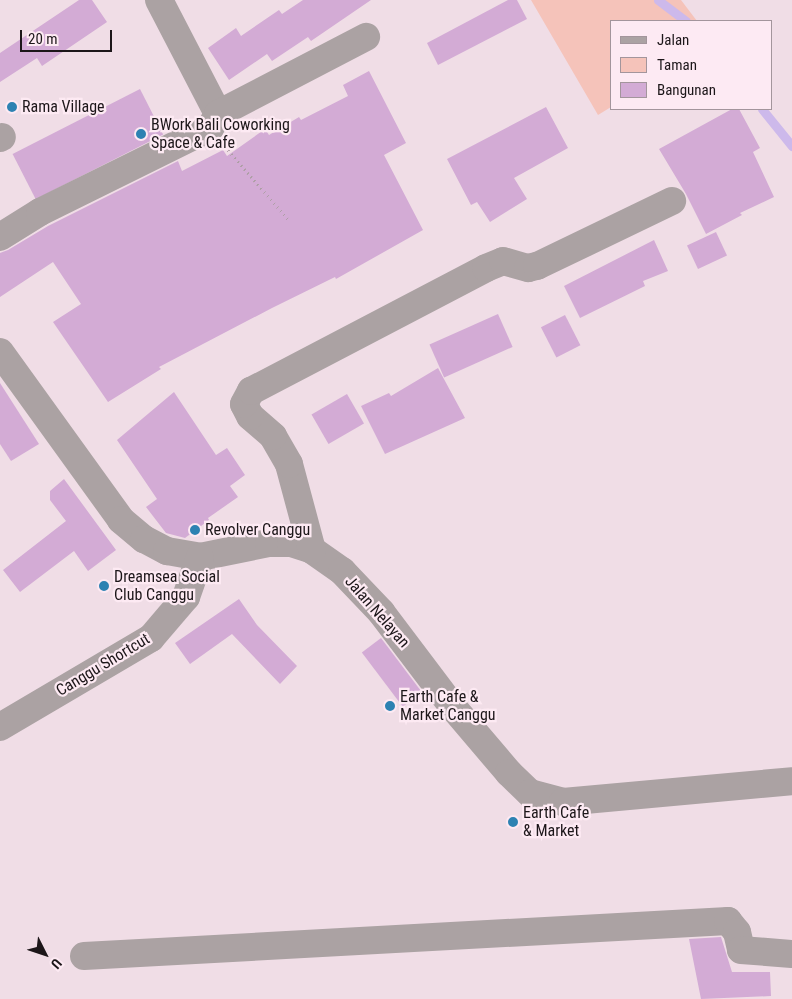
<!DOCTYPE html>
<style>
body{margin:0}
#map{position:relative;width:792px;height:999px;overflow:hidden;background:#f0dde6;font-family:"Roboto Condensed",sans-serif}
div>[style]{position:absolute}
[style*='--x']{left:calc(var(--x)*1px);top:calc(var(--y)*1px);width:calc(var(--w)*1px);rotate:calc(var(--a)*1deg)}
.green>*{inset:0;background:#f5c3ba}
.stream>*{height:9px;margin:-4.5px;padding:0 4.5px;transform-origin:4.5px;border-radius:4.5px;background:#cdb9eb}
.building>*{inset:0;background:#d3abd5;transform-origin:0 0}
.path>*{height:3px;margin-top:-1.5px;transform-origin:0;background:repeating-linear-gradient(90deg,#ae9fa6 0 1px,transparent 0 5px)}
.minor>*{height:28px;margin:-14px;padding:0 14px;transform-origin:14px;border-radius:14px;background:#aba2a3}
.dots>*{width:14px;height:14px;translate:-50% -50%;box-sizing:border-box;border:2px solid #fdeaf3;border-radius:50%}
span{translate:-50% -50%;white-space:nowrap;text-align:center;line-height:1.15;-webkit-text-stroke:4.5px #fdeaf3;paint-order:stroke}
.poi-label{font-size:16px;color:#1c1619}
.left{translate:0 -50%;text-align:left}
.street-label{font-size:16px;color:#1c1619}
.legend{position:absolute;left:610px;top:20px;width:162px;height:90px;box-sizing:border-box;background:#fdeaf3;border:1px solid #a3959c;margin:0;padding:6px 9px;list-style:none;font-size:15px;color:#1c1619}
.legend li{display:flex;align-items:center;gap:10px;height:25px}
.legend b{width:25px;border:1px solid #a3959c}
.north{position:absolute;left:20px;top:929px;width:50px;height:50px;-webkit-text-stroke:4px #fdeaf3;paint-order:stroke;rotate:131deg;font-size:14px;font-weight:700;line-height:20px;text-align:center;color:#1c1619}
.north::after{content:'';display:block;margin:auto;width:18px;height:22px;background:#1c1619;clip-path:polygon(50% 0,100% 100%,50% 72%,0 100%)}
.scale{position:absolute;left:20px;top:30px;width:92px;height:22px;box-sizing:border-box;border:2px solid #1c1619;border-top:0;padding-left:6px;font-size:15px;line-height:18px;white-space:nowrap;color:#1c1619;-webkit-text-stroke:4px #fdeaf3;paint-order:stroke}
</style>
<div id="map">
<div class="green">
<div style="clip-path:polygon(531px 0,681px 0,697px 21px,611px 21px,611px 107px,598px 115px)"></div>
</div>
<div class="stream">
<div style="--x:658;--y:0;--w:35;--a:37"></div>
<div style="--x:762;--y:109;--w:48;--a:51"></div>
</div>
<div class="building">
<div style="clip-path:polygon(79px 0,92px 0,107px 22px,42px 66px,37px 58px,0 82px,0 53px)"></div>
<div style="clip-path:polygon(303px 0,371px 0,311px 41px,308px 37px,272px 61px,267px 54px,229px 80px,208px 48px,236px 28px,241px 36px,279px 10px,282px 14px)"></div>
<div style="clip-path:polygon(508px 0,517px 0,527px 19px,438px 65px,427px 43px)"></div>
<div style="clip-path:polygon(369px 71px,406px 143px,384px 155px,423px 230px,336px 279px,335px 277px,272px 308px,159px 367px,161px 369px,108px 402px,53px 322px,81px 304px,53px 262px,0 297px,0 253px,8px 250px,48px 226px,178px 161px,182px 171px,223px 150px,227px 156px,265px 129px,269px 135px,299px 117px,301px 120px,348px 96px,343px 85px)"></div>
<div style="left:140px;top:89px;width:51px;height:143px;rotate:63deg"></div>
<div style="clip-path:polygon(546px 107px,568px 148px,514px 178px,527px 199px,490px 222px,477px 202px,471px 205px,447px 159px)"></div>
<div style="clip-path:polygon(732px 109px,739px 109px,760px 148px,753px 152px,774px 197px,740px 213px,742px 215px,706px 234px,686px 194px,659px 149px)"></div>
<div style="left:716px;top:232px;width:26px;height:32px;rotate:65deg"></div>
<div style="clip-path:polygon(654px 240px,668px 271px,643px 281px,645px 286px,580px 318px,564px 286px)"></div>
<div style="left:498px;top:314px;width:36px;height:75px;rotate:66deg"></div>
<div style="left:565px;top:315px;width:34px;height:27px;rotate:63deg"></div>
<div style="clip-path:polygon(438px 368px,465px 418px,385px 454px,361px 406px,389px 393px,391px 396px)"></div>
<div style="clip-path:polygon(0 383px,39px 444px,11px 461px,0 444px)"></div>
<div style="clip-path:polygon(174px 392px,216px 455px,227px 448px,245px 475px,230px 486px,238px 497px,208px 518px,209px 520px,185px 538px,166px 533px,146px 507px,157px 499px,117px 440px)"></div>
<div style="left:347px;top:394px;width:34px;height:41px;rotate:60deg"></div>
<div style="clip-path:polygon(64px 479px,116px 550px,88px 571px,74px 551px,20px 592px,3px 570px,66px 521px,50px 500px,50px 491px)"></div>
<div style="clip-path:polygon(239px 599px,257px 625px,297px 666px,280px 684px,232px 634px,190px 664px,175px 643px)"></div>
<div style="left:381px;top:638px;width:68px;height:24px;rotate:53deg"></div>
<div style="clip-path:polygon(721px 937px,732px 972px,770px 972px,771px 996px,701px 999px,689px 939px)"></div>
</div>
<div class="path">
<div style="--x:228;--y:150;--w:91;--a:49"></div>
</div>
<div class="minor">
<div style="--x:159;--y:0;--w:128;--a:62.6"></div>
<div style="--x:0;--y:138;--w:2;--a:-27"></div>
<div style="--x:0;--y:237;--w:47;--a:-32"></div>
<div style="--x:40;--y:212;--w:190;--a:-26.3"></div>
<div style="--x:210;--y:128;--w:16;--a:-60"></div>
<div style="--x:218;--y:114;--w:167;--a:-27.5"></div>
<div style="--x:0;--y:352;--w:207;--a:54.2"></div>
<div style="--x:121;--y:520;--w:30;--a:40"></div>
<div style="--x:144;--y:539;--w:26;--a:28"></div>
<div style="--x:167;--y:551;--w:34;--a:10"></div>
<div style="--x:200;--y:557;--w:70;--a:-11.5"></div>
<div style="--x:269;--y:543;--w:22;--a:0"></div>
<div style="--x:291;--y:543;--w:22;--a:18"></div>
<div style="--x:312;--y:550;--w:37;--a:35"></div>
<div style="--x:342;--y:571;--w:57;--a:46.4"></div>
<div style="--x:381;--y:612;--w:118;--a:52.9"></div>
<div style="--x:452;--y:706;--w:88;--a:49.6"></div>
<div style="--x:509;--y:773;--w:29;--a:44"></div>
<div style="--x:530;--y:793;--w:34;--a:15"></div>
<div style="--x:563;--y:802;--w:230;--a:-5.2"></div>
<div style="--x:312;--y:550;--w:89;--a:-105"></div>
<div style="--x:289;--y:464;--w:32;--a:-120"></div>
<div style="--x:273;--y:436;--w:30;--a:-139"></div>
<div style="--x:250;--y:416;--w:13;--a:-117"></div>
<div style="--x:244;--y:404;--w:15;--a:-62"></div>
<div style="--x:251;--y:391;--w:265;--a:-27.6"></div>
<div style="--x:486;--y:268;--w:18;--a:-22"></div>
<div style="--x:503;--y:261;--w:26;--a:16"></div>
<div style="--x:528;--y:268;--w:9;--a:-13"></div>
<div style="--x:537;--y:266;--w:150;--a:-25.7"></div>
<div style="--x:0;--y:727;--w:175;--a:-30.5"></div>
<div style="--x:151;--y:638;--w:54;--a:-49.5"></div>
<div style="--x:186;--y:597;--w:42;--a:-70.7"></div>
<div style="--x:84;--y:956;--w:645;--a:-3.11"></div>
<div style="--x:728;--y:921;--w:14;--a:51"></div>
<div style="--x:737;--y:932;--w:18;--a:77"></div>
<div style="--x:741;--y:950;--w:51;--a:4.5"></div>
</div>
<div class="dots">
<div style="left:12px;top:107px;background:#2d82b2"></div>
<div style="left:141px;top:134px;background:#2d82b2"></div>
<div style="left:195px;top:530px;background:#2d82b2"></div>
<div style="left:104px;top:586px;background:#2d82b2"></div>
<div style="left:390px;top:706px;background:#2d82b2"></div>
<div style="left:513px;top:822px;background:#2d82b2"></div>
</div>
<div class="poi-label">
<span class="left" style="left:22px;top:107px">Rama Village</span>
<span class="left" style="left:151px;top:134px">BWork Bali Coworking<br>Space &amp; Cafe</span>
<span class="left" style="left:205px;top:530px">Revolver Canggu</span>
<span class="left" style="left:114px;top:586px">Dreamsea Social<br>Club Canggu</span>
<span class="left" style="left:400px;top:706px">Earth Cafe &amp;<br>Market Canggu</span>
<span class="left" style="left:523px;top:822px">Earth Cafe<br>&amp; Market</span>
</div>
<div class="street-label">
<span style="left:377px;top:612px;rotate:49deg">Jalan Nelayan</span>
<span style="left:103px;top:665px;rotate:-31deg">Canggu Shortcut</span>
</div>
<ul class="legend">
<li><b style="height:6px;background:#aba2a3"></b>Jalan</li>
<li><b style="height:14px;background:#f5c3ba"></b>Taman</li>
<li><b style="height:14px;background:#d3abd5"></b>Bangunan</li>
</ul>
<div class="north">U</div>
<div class="scale">20 m</div>
</div>
